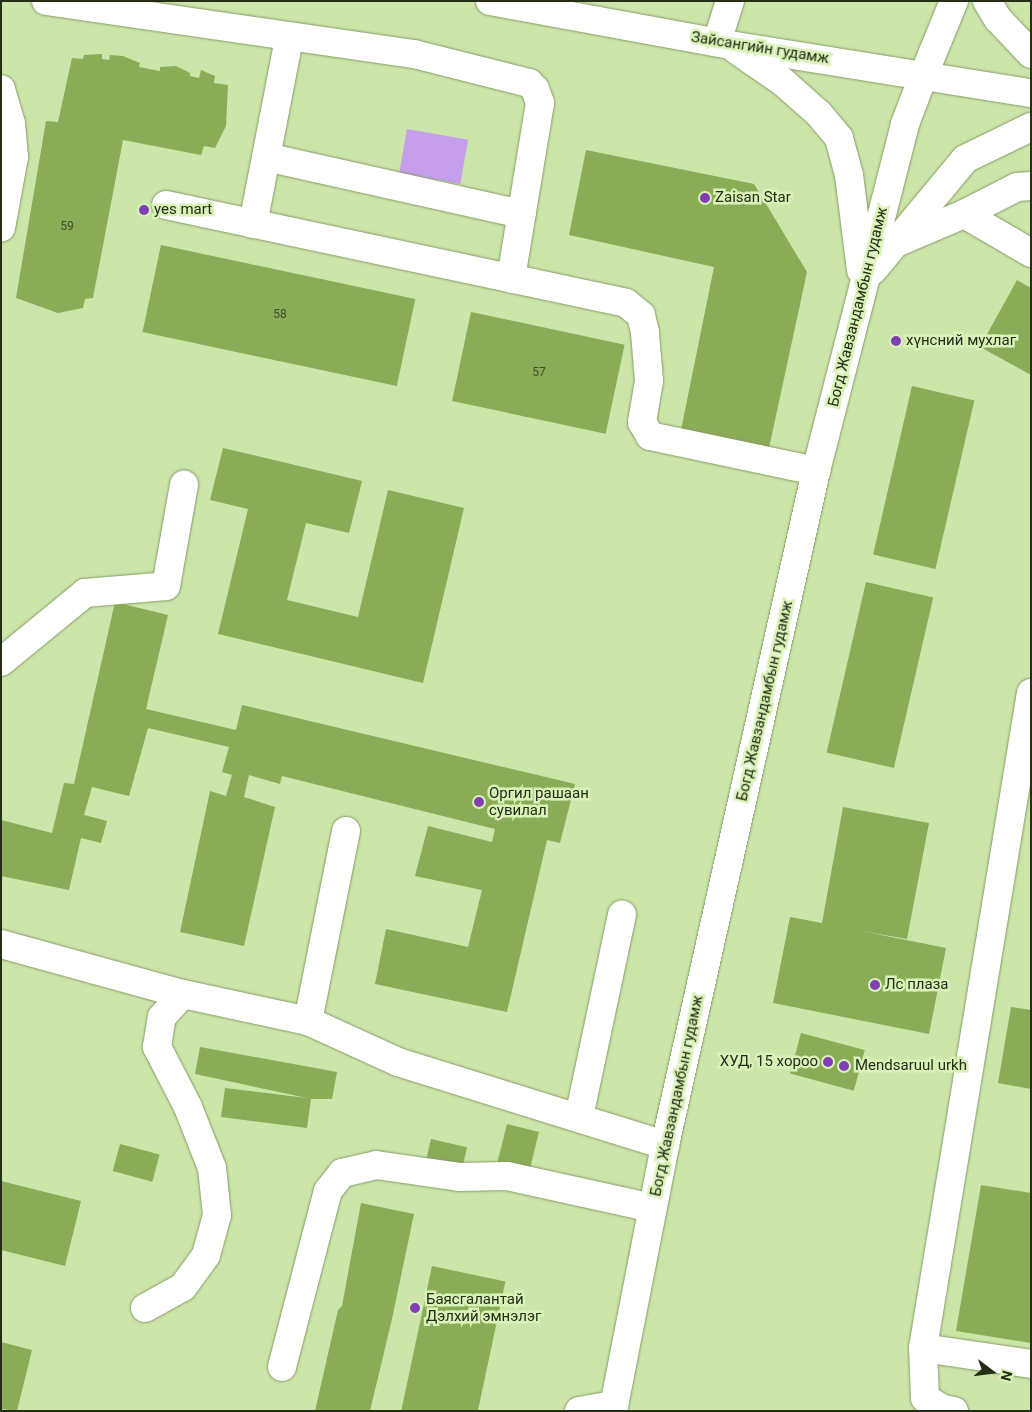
<!DOCTYPE html>
<meta charset="utf-8">
<style>
body{margin:0}
#map{position:relative;width:1032px;height:1412px;overflow:hidden;background:#cbe5aa;font-family:Roboto,sans-serif}
div>[style]{position:absolute}
[style*='--x']{left:calc(var(--x)*1px);top:calc(var(--y)*1px);width:calc(var(--w)*1px);rotate:calc(var(--a)*1deg)}
.green>*{inset:0;background:#c59eec;transform-origin:0 0}
.building>*{inset:0;background:#8aac56;transform-origin:0 0}
.roads{filter:drop-shadow(0 0 1px #859c65) drop-shadow(0 0 1px #859c65)}
.minor>*{height:28px;margin:-14px;padding:0 14px;transform-origin:14px;border-radius:14px;background:#fff}
.major>*{height:28px;margin:-14px;padding:0 14px;transform-origin:14px;border-radius:14px;background:#fff}
.dots>*{width:14px;height:14px;translate:-50% -50%;box-sizing:border-box;border:2px solid #d8f2b7;border-radius:50%}
span{translate:-50% -50%;white-space:nowrap;text-align:center;line-height:1.15;-webkit-text-stroke:5px #d8f2b7;paint-order:stroke}
.number-label{font-size:12px;color:#3e4d26}
.number-label span{-webkit-text-stroke-width:0}
.street-label{font-size:15px;color:#242d16}
.poi-label{font-size:15px;color:#242d16}
.left{translate:0 -50%;text-align:left}
.right{translate:-100% -50%;text-align:right}
.frame{position:absolute;inset:0;border:2px solid #242d16;pointer-events:none}
.north{position:absolute;left:967px;top:1347px;width:50px;height:50px;-webkit-text-stroke:4px #d8f2b7;paint-order:stroke;rotate:105deg;font-size:14px;font-weight:700;line-height:20px;text-align:center;color:#242d16}
.north::after{content:'';display:block;margin:auto;width:18px;height:22px;background:#242d16;clip-path:polygon(50% 0,100% 100%,50% 72%,0 100%)}
</style>
<div id="map">
<div class="green">
<div style="left:407px;top:129px;width:62px;height:45px;rotate:10deg"></div>
</div>
<div class="building">
<div style="clip-path:polygon(102px 54px,102px 59px,109px 60px,110px 55px,123px 56px,140px 63px,139px 67px,160px 71px,160px 67px,176px 66px,190px 73px,190px 76px,199px 78px,201px 70px,215px 76px,214px 83px,228px 85px,226px 126px,215px 148px,204px 146px,201px 155px,123px 140px,93px 298px,85px 299px,83px 308px,58px 313px,16px 298px,46px 121px,58px 122px,72px 58px,83px 59px,84px 55px)"></div>
<div style="clip-path:polygon(586px 150px,754px 184px,807px 272px,766px 462px,679px 440px,714px 267px,569px 235px)"></div>
<div style="left:161px;top:245px;width:260px;height:89px;rotate:12deg"></div>
<div style="clip-path:polygon(1017px 280px,1031px 288px,1031px 375px,980px 347px)"></div>
<div style="left:471px;top:312px;width:157px;height:91px;rotate:12deg"></div>
<div style="left:912px;top:386px;width:64px;height:173px;rotate:13deg"></div>
<div style="clip-path:polygon(223px 448px,362px 481px,349px 533px,306px 523px,287px 600px,358px 617px,388px 490px,464px 508px,423px 683px,218px 634px,248px 509px,210px 500px)"></div>
<div style="left:866px;top:582px;width:69px;height:175px;rotate:13deg"></div>
<div style="clip-path:polygon(115px 602px,168px 615px,146px 709px,236px 730px,242px 705px,575px 784px,560px 843px,547px 840px,507px 1012px,375px 984px,386px 929px,468px 947px,482px 890px,415px 876px,428px 826px,492px 842px,495px 829px,282px 776px,280px 784px,249px 775px,244px 797px,275px 807px,244px 946px,180px 932px,210px 791px,226px 796px,232px 775px,222px 772px,229px 747px,148px 728px,129px 796px,92px 787px,84px 815px,107px 821px,101px 843px,81px 838px,69px 890px,1px 876px,1px 820px,52px 833px,64px 783px,74px 784px)"></div>
<div style="clip-path:polygon(843px 807px,929px 823px,907px 939px,861px 931px,946px 948px,929px 1034px,773px 1003px,790px 917px,822px 923px)"></div>
<div style="clip-path:polygon(1011px 1007px,1031px 1010px,1031px 1089px,998px 1083px)"></div>
<div style="left:801px;top:1033px;width:66px;height:42px;rotate:15deg"></div>
<div style="clip-path:polygon(200px 1047px,337px 1072px,332px 1099px,311px 1099px,307px 1128px,221px 1117px,225px 1088px,307px 1098px,195px 1074px)"></div>
<div style="left:507px;top:1124px;width:33px;height:44px;rotate:14deg"></div>
<div style="left:431px;top:1139px;width:37px;height:27px;rotate:13deg"></div>
<div style="left:120px;top:1144px;width:41px;height:28px;rotate:15deg"></div>
<div style="clip-path:polygon(1px 1181px,81px 1201px,65px 1266px,1px 1250px)"></div>
<div style="clip-path:polygon(981px 1185px,1031px 1193px,1031px 1343px,956px 1331px)"></div>
<div style="clip-path:polygon(361px 1203px,414px 1214px,392px 1319px,370px 1411px,315px 1411px,338px 1310px,342px 1306px)"></div>
<div style="left:432px;top:1266px;width:75px;height:149px;rotate:12deg"></div>
<div style="clip-path:polygon(1px 1342px,32px 1350px,17px 1411px,1px 1409px)"></div>
</div>
<div class="roads">
<div class="minor">
<div style="--x:46;--y:1;--w:372;--a:8.2"></div>
<div style="--x:414;--y:54;--w:119;--a:14.2"></div>
<div style="--x:529;--y:83;--w:8;--a:45"></div>
<div style="--x:535;--y:89;--w:15;--a:70"></div>
<div style="--x:540;--y:103;--w:178;--a:99.4"></div>
<div style="--x:717;--y:42;--w:43;--a:-72.4"></div>
<div style="--x:924;--y:74;--w:79;--a:-67.7"></div>
<div style="--x:1;--y:89;--w:35;--a:74"></div>
<div style="--x:11;--y:123;--w:34;--a:85"></div>
<div style="--x:14;--y:157;--w:72;--a:100.4"></div>
<div style="--x:266;--y:157;--w:262;--a:12.6"></div>
<div style="--x:166;--y:205;--w:470;--a:12"></div>
<div style="--x:626;--y:303;--w:19;--a:39"></div>
<div style="--x:641;--y:315;--w:18;--a:77"></div>
<div style="--x:645;--y:333;--w:48;--a:85.2"></div>
<div style="--x:649;--y:381;--w:42;--a:99.7"></div>
<div style="--x:642;--y:422;--w:16;--a:60"></div>
<div style="--x:650;--y:436;--w:170;--a:11.9"></div>
<div style="--x:964;--y:214;--w:59;--a:-27"></div>
<div style="--x:1017;--y:187;--w:14;--a:-4"></div>
<div style="--x:253;--y:224;--w:189;--a:-79"></div>
<div style="--x:891;--y:245;--w:79;--a:-23"></div>
<div style="--x:964;--y:214;--w:78;--a:30.2"></div>
<div style="--x:1;--y:662;--w:109;--a:-39.4"></div>
<div style="--x:85;--y:593;--w:81;--a:-4.9"></div>
<div style="--x:166;--y:586;--w:103;--a:-79.9"></div>
<div style="--x:346;--y:831;--w:194;--a:101.3"></div>
<div style="--x:308;--y:1021;--w:99;--a:24.5"></div>
<div style="--x:398;--y:1062;--w:280;--a:17.3"></div>
<div style="--x:1;--y:944;--w:189;--a:15.4"></div>
<div style="--x:183;--y:994;--w:128;--a:12.2"></div>
<div style="--x:579;--y:1117;--w:207;--a:-78"></div>
<div style="--x:145;--y:1308;--w:43;--a:-28.9"></div>
<div style="--x:183;--y:1287;--w:39;--a:-54"></div>
<div style="--x:206;--y:1255;--w:41;--a:-74.6"></div>
<div style="--x:217;--y:1215;--w:47;--a:-96.1"></div>
<div style="--x:212;--y:1168;--w:66;--a:-111.5"></div>
<div style="--x:188;--y:1107;--w:68;--a:-117.3"></div>
<div style="--x:157;--y:1047;--w:30;--a:-81"></div>
<div style="--x:162;--y:1017;--w:31;--a:-48"></div>
<div style="--x:923;--y:1348;--w:109;--a:8.4"></div>
<div style="--x:282;--y:1367;--w:182;--a:-75.4"></div>
<div style="--x:328;--y:1191;--w:23;--a:-52"></div>
<div style="--x:342;--y:1173;--w:35;--a:-13"></div>
<div style="--x:376;--y:1165;--w:84;--a:8.2"></div>
<div style="--x:459;--y:1177;--w:48;--a:-1.2"></div>
<div style="--x:507;--y:1176;--w:148;--a:12.4"></div>
<div style="--x:579;--y:1411;--w:36;--a:-10"></div>
<div style="--x:954;--y:1411;--w:11;--a:-170"></div>
<div style="--x:943;--y:1409;--w:21;--a:-149"></div>
<div style="--x:925;--y:1398;--w:50;--a:-92.3"></div>
<div style="--x:923;--y:1348;--w:664;--a:-80.64"></div>
</div>
<div class="major">
<div style="--x:490;--y:1;--w:244;--a:10.4"></div>
<div style="--x:730;--y:45;--w:305;--a:9.1"></div>
<div style="--x:987;--y:1;--w:21;--a:59"></div>
<div style="--x:998;--y:19;--w:48;--a:46.7"></div>
<div style="--x:735;--y:49;--w:58;--a:34.5"></div>
<div style="--x:783;--y:82;--w:48;--a:41.6"></div>
<div style="--x:819;--y:114;--w:31;--a:50"></div>
<div style="--x:839;--y:138;--w:38;--a:75"></div>
<div style="--x:849;--y:175;--w:96;--a:82.8"></div>
<div style="--x:873;--y:270;--w:144;--a:-50.3"></div>
<div style="--x:965;--y:159;--w:73;--a:-25.9"></div>
<div style="--x:613;--y:1411;--w:271;--a:-78.9"></div>
<div style="--x:665;--y:1145;--w:691;--a:-77.37"></div>
<div style="--x:816;--y:471;--w:358;--a:-75.6"></div>
<div style="--x:905;--y:124;--w:53;--a:-69.2"></div>
</div>
</div>
<div class="dots">
<div style="left:705px;top:198px;background:#813fb3"></div>
<div style="left:144px;top:210px;background:#813fb3"></div>
<div style="left:896px;top:341px;background:#813fb3"></div>
<div style="left:479px;top:802px;background:#813fb3"></div>
<div style="left:875px;top:985px;background:#813fb3"></div>
<div style="left:828px;top:1062px;background:#813fb3"></div>
<div style="left:844px;top:1066px;background:#813fb3"></div>
<div style="left:415px;top:1308px;background:#813fb3"></div>
</div>
<div class="number-label">
<span style="left:67px;top:227px">59</span>
<span style="left:280px;top:315px">58</span>
<span style="left:539px;top:373px">57</span>
</div>
<div class="street-label">
<span style="left:760px;top:48px;rotate:9deg">Зайсангийн гудамж</span>
<span style="left:858px;top:307px;rotate:-76deg">Богд Жавзандамбын гудамж</span>
<span style="left:765px;top:701px;rotate:-77deg">Богд Жавзандамбын гудамж</span>
<span style="left:677px;top:1096px;rotate:-78deg">Богд Жавзандамбын гудамж</span>
</div>
<div class="poi-label">
<span class="left" style="left:715px;top:198px">Zaisan Star</span>
<span class="left" style="left:154px;top:210px">yes mart</span>
<span class="left" style="left:906px;top:341px">хүнсний мухлаг</span>
<span class="left" style="left:489px;top:802px">Оргил рашаан<br>сувилал</span>
<span class="left" style="left:885px;top:985px">Лс плаза</span>
<span class="right" style="left:818px;top:1062px">ХУД, 15 хороо</span>
<span class="left" style="left:855px;top:1066px">Mendsaruul urkh</span>
<span class="left" style="left:426px;top:1308px">Баясгалантай<br>Дэлхий эмнэлэг</span>
</div>
<div class="frame"></div>
<div class="north">N</div>
</div>
